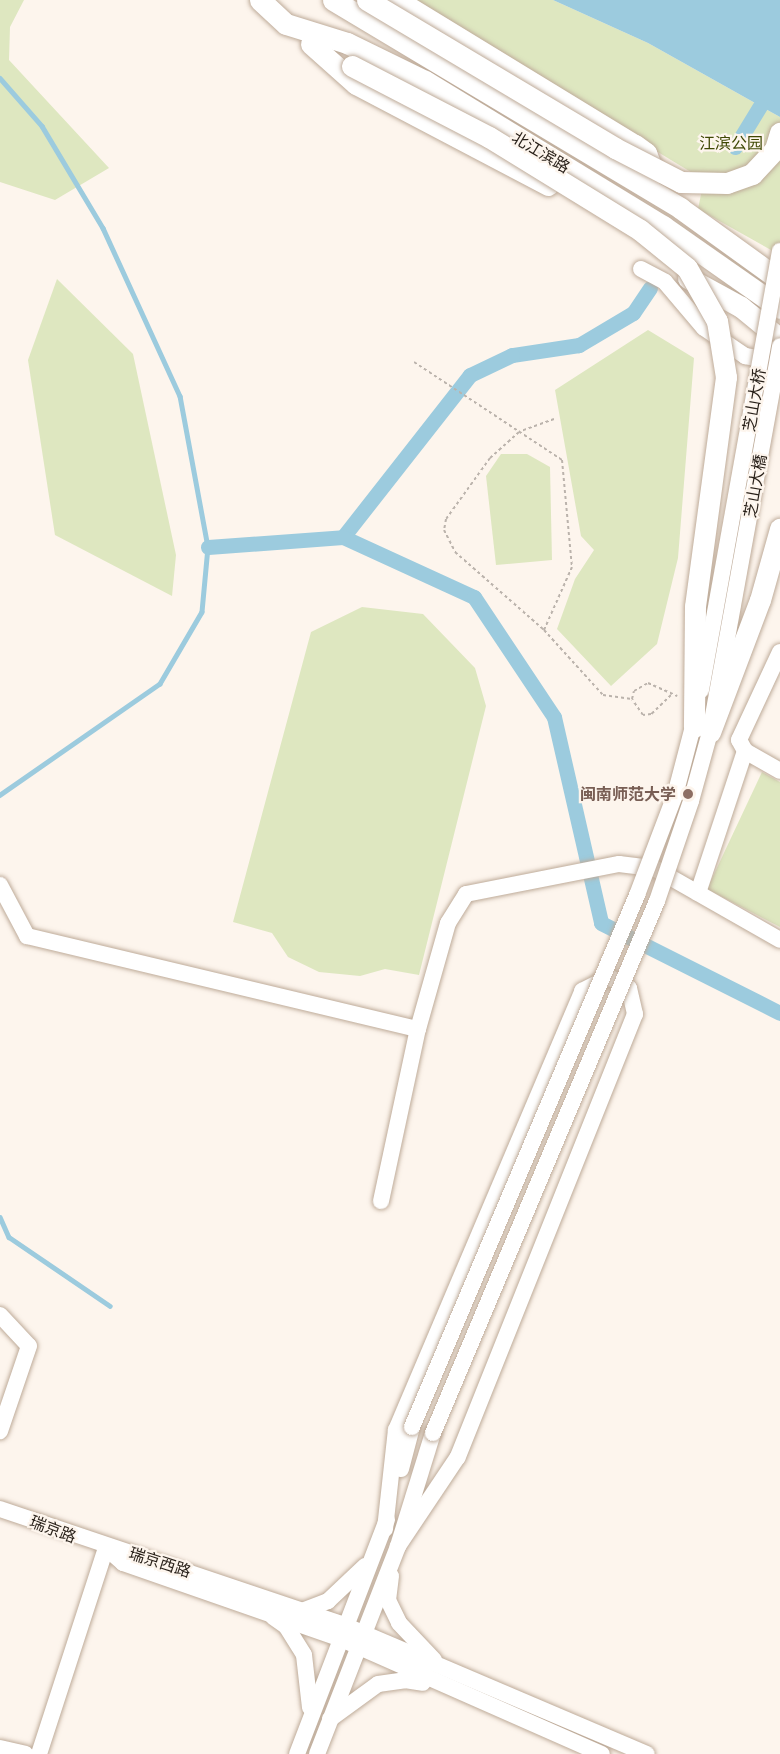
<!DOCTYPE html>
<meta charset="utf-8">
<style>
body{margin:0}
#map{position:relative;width:780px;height:1754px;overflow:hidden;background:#fdf5ed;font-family:"Exo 2","Noto Sans SC",sans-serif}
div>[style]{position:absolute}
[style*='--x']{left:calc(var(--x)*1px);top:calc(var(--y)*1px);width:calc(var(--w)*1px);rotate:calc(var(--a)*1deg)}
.green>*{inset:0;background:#dee7c0}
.water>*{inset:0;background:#9ccbde}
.stream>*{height:4.5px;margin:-2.25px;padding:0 2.25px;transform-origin:2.25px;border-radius:2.25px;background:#9ccbde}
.canal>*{height:15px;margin:-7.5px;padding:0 7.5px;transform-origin:7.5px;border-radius:7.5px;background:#9ccbde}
.path>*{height:2px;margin-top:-1px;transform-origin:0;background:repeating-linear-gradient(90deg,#bbb3ac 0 3px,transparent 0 6px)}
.roads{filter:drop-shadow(0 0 2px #beab99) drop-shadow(0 0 2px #beab99)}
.minor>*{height:16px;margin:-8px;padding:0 8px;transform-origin:8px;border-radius:8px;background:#fff}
.major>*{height:21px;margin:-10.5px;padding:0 10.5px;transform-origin:10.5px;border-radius:10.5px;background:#fff}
.bridges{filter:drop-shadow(0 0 2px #beab99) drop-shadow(0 0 2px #beab99)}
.minor-bridge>*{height:16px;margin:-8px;padding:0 8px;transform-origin:8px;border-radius:8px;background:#fff}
.major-bridge>*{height:21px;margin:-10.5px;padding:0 10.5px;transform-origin:10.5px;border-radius:10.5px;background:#fff}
.dots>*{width:16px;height:16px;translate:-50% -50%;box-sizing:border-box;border:3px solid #fdf5ed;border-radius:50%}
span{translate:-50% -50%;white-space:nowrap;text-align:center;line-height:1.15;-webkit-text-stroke:4.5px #fdf5ed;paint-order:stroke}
.park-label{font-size:16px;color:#3f4804}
.street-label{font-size:16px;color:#271f18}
.education-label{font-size:16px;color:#785e54;font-weight:700}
.right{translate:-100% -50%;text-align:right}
</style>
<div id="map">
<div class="green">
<div style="clip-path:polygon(0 0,24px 0,10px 27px,9px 60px,109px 168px,55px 200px,0 182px)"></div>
<div style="clip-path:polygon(407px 0,553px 0,648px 43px,780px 117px,780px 255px,698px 209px,704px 180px)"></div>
<div style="clip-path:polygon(57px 279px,133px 354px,176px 555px,172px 596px,55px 535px,28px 360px)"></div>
<div style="clip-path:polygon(648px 330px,694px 358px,678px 558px,657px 644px,611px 686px,557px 629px,575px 579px,594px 550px,581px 536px,555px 390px)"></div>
<div style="clip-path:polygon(501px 454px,527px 454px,550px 467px,552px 560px,496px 565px,486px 476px)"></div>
<div style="clip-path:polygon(362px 607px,423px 614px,475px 668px,486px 706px,419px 975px,385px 969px,360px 976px,319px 972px,288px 957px,272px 933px,233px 922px,311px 632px)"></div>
<div style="clip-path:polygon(762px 772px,780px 782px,780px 927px,707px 889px)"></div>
</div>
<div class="water">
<div style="clip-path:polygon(553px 0,780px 0,780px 117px,648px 43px)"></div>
</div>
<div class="stream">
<div style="--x:0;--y:78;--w:64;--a:48.8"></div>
<div style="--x:42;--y:126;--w:119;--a:59.1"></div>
<div style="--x:103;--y:228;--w:185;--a:65.4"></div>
<div style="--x:180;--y:396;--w:154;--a:79.5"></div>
<div style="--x:208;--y:547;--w:65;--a:95.3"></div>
<div style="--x:202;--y:612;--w:83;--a:120.3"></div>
<div style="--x:160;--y:684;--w:195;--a:145.2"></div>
<div style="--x:0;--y:1217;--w:22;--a:66"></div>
<div style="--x:9;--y:1237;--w:122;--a:34.3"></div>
</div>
<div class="canal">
<div style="--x:735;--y:147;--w:48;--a:-58.6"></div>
<div style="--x:650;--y:288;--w:30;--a:124"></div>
<div style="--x:633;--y:313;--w:63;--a:149.3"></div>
<div style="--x:579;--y:345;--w:68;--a:171.5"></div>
<div style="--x:512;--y:355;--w:47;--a:154.5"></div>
<div style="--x:470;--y:375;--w:206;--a:128.1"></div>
<div style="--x:343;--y:537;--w:144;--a:24.6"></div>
<div style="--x:474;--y:597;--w:144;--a:56.3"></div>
<div style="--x:554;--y:717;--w:211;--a:77.1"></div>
<div style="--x:601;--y:923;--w:200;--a:26.7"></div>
<div style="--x:208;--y:547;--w:135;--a:-4.2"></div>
</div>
<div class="path">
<div style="--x:414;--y:362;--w:178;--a:33.5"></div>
<div style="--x:562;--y:460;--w:107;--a:84.7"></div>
<div style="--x:572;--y:567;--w:69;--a:114"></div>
<div style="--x:554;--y:419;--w:37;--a:160"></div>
<div style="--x:519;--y:432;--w:39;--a:138"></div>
<div style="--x:490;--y:458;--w:75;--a:125.8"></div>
<div style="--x:446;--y:519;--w:11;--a:100"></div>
<div style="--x:444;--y:530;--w:25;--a:63"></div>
<div style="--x:455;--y:552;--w:118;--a:41.2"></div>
<div style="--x:544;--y:630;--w:88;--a:47.8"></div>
<div style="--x:603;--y:695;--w:29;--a:8"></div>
<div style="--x:671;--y:695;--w:28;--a:136"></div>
<div style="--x:651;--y:714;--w:8;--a:173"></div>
<div style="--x:643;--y:715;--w:19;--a:-125"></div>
<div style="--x:632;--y:699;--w:8;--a:-76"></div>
<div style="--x:634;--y:691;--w:16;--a:-30"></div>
<div style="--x:648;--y:683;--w:32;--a:24"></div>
</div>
<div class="roads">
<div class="minor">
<div style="--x:641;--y:269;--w:27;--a:28"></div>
<div style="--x:665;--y:282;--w:60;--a:49.7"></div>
<div style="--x:704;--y:328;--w:50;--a:34.3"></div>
<div style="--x:745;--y:356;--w:36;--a:10"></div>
<div style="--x:780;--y:652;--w:97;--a:115"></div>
<div style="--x:739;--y:740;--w:13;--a:61"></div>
<div style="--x:745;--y:751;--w:40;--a:29.7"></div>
<div style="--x:0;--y:885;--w:58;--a:62.1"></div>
<div style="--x:27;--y:936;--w:402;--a:13.4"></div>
<div style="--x:418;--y:1029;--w:110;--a:-74.2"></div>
<div style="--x:448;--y:923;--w:34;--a:-58"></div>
<div style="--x:466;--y:894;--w:156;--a:-11.1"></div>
<div style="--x:619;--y:864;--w:35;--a:7"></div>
<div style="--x:654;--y:868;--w:145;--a:29.7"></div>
<div style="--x:698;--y:893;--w:150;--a:-71.7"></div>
<div style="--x:381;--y:1201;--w:176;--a:-77.9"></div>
<div style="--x:0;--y:1315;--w:42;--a:46.9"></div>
<div style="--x:29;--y:1346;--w:90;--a:108.8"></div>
<div style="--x:401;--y:1469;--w:43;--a:-75.3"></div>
<div style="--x:0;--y:1509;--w:363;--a:18.6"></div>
<div style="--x:344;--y:1625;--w:329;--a:23.1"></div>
<div style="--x:385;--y:1529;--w:100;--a:-83.7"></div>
<div style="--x:396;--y:1430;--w:477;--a:-67"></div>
<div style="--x:582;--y:991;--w:30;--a:-27"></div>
<div style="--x:609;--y:977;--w:23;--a:29"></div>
<div style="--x:629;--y:988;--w:27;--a:77"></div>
<div style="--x:635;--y:1014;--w:478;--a:111.8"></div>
<div style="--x:457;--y:1458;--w:106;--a:123.8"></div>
<div style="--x:106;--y:1548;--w:23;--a:41"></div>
<div style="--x:123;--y:1563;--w:231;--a:19.2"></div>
<div style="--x:341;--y:1639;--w:285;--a:23.8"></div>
<div style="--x:391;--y:1576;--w:24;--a:97"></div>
<div style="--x:388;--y:1600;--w:25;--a:64"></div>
<div style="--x:399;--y:1623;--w:51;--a:46.6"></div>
<div style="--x:302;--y:1611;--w:28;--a:-21"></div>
<div style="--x:328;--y:1601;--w:51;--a:-43.4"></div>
<div style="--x:273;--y:1617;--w:16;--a:35"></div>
<div style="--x:286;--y:1626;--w:34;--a:58"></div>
<div style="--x:304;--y:1655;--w:53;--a:83.5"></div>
<div style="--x:330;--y:1719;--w:59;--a:-36.1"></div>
<div style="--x:378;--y:1684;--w:27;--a:-8"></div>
<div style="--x:405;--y:1680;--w:18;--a:9"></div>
<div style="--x:0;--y:1748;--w:26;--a:13"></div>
<div style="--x:39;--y:1754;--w:217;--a:-72"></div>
<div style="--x:297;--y:1754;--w:251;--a:-69"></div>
<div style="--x:317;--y:1754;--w:223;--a:-68.7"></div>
<div style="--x:398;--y:1546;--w:118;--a:-72.8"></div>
</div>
<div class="major">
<div style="--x:260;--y:0;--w:35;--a:43"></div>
<div style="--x:286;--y:24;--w:64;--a:17.3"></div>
<div style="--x:347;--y:43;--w:87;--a:26"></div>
<div style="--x:425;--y:81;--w:279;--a:31.4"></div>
<div style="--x:663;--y:226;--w:143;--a:35"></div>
<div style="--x:333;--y:0;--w:405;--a:30.9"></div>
<div style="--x:680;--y:208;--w:123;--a:35.8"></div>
<div style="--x:397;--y:0;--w:279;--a:31.4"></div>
<div style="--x:635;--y:145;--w:14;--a:36"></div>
<div style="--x:646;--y:153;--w:22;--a:69"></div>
<div style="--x:311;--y:44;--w:60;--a:41.6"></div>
<div style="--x:356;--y:84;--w:217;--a:27.7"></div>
<div style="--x:688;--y:278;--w:60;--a:28.7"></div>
<div style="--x:741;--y:307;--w:50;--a:39.4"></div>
</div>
</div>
<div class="bridges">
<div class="minor-bridge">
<div style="--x:701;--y:690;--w:446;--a:-79.8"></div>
<div style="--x:412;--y:1427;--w:578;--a:-67.07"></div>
<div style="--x:637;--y:895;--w:107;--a:-69.2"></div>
<div style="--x:675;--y:795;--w:83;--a:-75.3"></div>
<div style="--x:433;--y:1433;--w:577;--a:-67.17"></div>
<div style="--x:657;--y:901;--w:106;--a:-71.2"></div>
<div style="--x:691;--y:801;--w:72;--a:-74.6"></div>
<div style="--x:710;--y:732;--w:392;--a:-79.7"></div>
</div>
<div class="major-bridge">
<div style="--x:367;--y:0;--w:289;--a:30.8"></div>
<div style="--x:615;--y:148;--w:74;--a:27.3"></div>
<div style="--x:681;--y:182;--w:46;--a:1.2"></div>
<div style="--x:727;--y:183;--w:27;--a:-20"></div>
<div style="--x:752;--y:174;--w:34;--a:-47"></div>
<div style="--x:775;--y:149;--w:17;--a:-73"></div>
<div style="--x:352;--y:66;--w:154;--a:27.4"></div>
<div style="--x:489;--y:137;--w:177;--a:31.6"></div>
<div style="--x:640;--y:230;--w:60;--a:39"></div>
<div style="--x:687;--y:268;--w:61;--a:60.5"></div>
<div style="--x:717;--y:321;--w:57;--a:80.9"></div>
<div style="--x:726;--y:377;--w:231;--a:97.7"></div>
<div style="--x:695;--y:606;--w:121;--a:90.5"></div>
<div style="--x:710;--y:732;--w:141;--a:-69.3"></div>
<div style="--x:760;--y:600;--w:74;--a:-74.3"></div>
</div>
</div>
<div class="dots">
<div style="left:688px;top:794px;background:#8d6e63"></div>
</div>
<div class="park-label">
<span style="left:731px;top:143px">江滨公园</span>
</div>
<div class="street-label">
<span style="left:541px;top:152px;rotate:31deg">北江滨路</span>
<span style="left:754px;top:400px;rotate:-80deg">芝山大桥</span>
<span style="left:755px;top:486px;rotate:-80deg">芝山大橋</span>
<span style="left:53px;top:1529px;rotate:21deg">瑞京路</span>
<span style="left:160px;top:1562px;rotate:18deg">瑞京西路</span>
</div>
<div class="education-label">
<span class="right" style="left:676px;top:794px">闽南师范大学</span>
</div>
</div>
